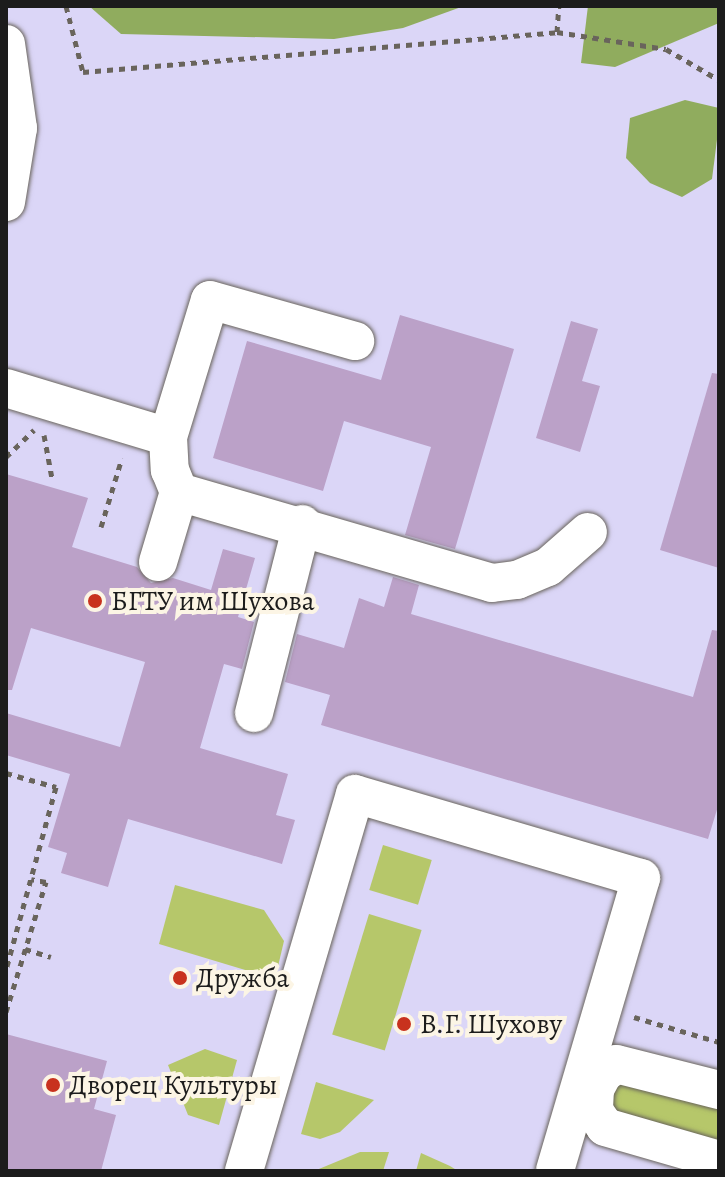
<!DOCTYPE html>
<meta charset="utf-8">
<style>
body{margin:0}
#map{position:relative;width:725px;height:1177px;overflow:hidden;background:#f8e9d2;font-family:Alegreya,serif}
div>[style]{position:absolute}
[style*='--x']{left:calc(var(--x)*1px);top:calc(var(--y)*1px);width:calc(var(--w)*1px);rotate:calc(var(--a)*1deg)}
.built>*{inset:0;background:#dbd6f7;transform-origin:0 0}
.green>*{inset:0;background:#b6c76a;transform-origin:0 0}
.forest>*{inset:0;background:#90ac5e}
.building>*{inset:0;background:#bba1c8}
.path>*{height:5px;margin-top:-2.5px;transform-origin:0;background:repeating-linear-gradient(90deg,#69645c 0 6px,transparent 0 12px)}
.roads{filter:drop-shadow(0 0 2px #69645c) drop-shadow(0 0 2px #69645c)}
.minor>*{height:38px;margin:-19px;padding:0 19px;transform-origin:19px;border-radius:19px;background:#fff}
.dots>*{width:22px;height:22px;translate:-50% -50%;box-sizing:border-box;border:4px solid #fcf5e5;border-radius:50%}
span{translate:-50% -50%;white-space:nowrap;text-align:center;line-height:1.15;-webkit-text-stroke:8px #fcf5e5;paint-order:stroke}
.poi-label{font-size:28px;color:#1c1c1c}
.left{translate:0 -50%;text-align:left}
.frame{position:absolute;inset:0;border:8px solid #1c1c1c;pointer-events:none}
</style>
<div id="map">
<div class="built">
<div style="left:6px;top:6px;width:713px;height:1165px"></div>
</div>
<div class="green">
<div style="left:383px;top:845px;width:51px;height:47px;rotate:17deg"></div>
<div style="clip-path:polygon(175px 885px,264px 910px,284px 941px,275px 979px,159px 944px)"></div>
<div style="left:369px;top:914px;width:55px;height:126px;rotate:17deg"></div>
<div style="clip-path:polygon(205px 1049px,237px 1060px,219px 1125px,188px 1115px,168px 1065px)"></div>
<div style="clip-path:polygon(615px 1076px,719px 1099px,719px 1143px,616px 1112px,607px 1101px)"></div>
<div style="clip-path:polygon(316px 1082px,374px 1100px,340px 1132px,320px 1139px,301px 1134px)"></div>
<div style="clip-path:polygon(360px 1152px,389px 1152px,383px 1171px,314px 1171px)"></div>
<div style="clip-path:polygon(421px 1153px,450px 1166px,458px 1171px,416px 1171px)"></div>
</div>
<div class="forest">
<div style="clip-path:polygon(89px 6px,464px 6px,403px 28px,334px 39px,121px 34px)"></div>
<div style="clip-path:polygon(588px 6px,719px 6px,719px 23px,615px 67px,581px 63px)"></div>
<div style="clip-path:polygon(685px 100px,719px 108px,719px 124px,712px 179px,682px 197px,650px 183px,626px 158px,630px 118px)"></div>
</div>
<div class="building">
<div style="clip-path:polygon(400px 315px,514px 349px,455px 549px,405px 535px,431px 447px,344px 421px,323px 491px,213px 458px,247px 341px,381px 380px)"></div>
<div style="clip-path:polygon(571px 321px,598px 329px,582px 381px,600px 386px,580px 452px,536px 438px)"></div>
<div style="clip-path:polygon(712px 373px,719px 374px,719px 568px,660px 550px)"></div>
<div style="clip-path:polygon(6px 474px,88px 498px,72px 547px,137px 567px,151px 583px,173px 578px,211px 590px,223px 549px,255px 558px,238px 617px,254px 622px,242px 669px,224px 664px,200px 748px,288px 774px,276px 815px,295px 820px,282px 864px,128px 819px,108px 887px,61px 873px,67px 853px,48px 847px,70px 774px,6px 755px,6px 713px,120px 747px,145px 662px,31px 628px,12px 690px,6px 690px)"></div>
<div style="clip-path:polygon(393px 577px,419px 585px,411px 614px,693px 697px,712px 630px,719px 631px,719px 803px,708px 839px,321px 725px,330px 695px,285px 682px,297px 634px,344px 648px,359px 598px,384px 607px)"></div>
<div style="clip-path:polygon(6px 1034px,107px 1061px,94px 1109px,116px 1115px,101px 1171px,6px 1171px)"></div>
</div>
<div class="path">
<div style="--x:66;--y:6;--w:68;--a:75.6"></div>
<div style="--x:83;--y:72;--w:476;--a:-4.8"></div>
<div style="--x:557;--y:32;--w:26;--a:-86"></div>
<div style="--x:557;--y:32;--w:110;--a:8.9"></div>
<div style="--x:666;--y:49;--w:61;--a:30.3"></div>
<div style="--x:44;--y:435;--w:44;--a:79.5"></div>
<div style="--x:6;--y:457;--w:39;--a:-44"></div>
<div style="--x:101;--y:527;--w:72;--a:-73.1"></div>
<div style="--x:6;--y:773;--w:52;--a:15.6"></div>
<div style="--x:56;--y:787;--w:190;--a:105.3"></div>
<div style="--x:25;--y:949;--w:27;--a:17"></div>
<div style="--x:6;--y:1012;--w:136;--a:-72.9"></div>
<div style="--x:46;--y:882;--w:15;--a:-169"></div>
<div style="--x:634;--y:1017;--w:89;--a:16.4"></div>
</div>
<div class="roads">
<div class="minor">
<div style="--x:6;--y:44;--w:85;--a:81.9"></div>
<div style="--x:18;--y:128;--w:75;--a:99.2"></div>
<div style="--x:6;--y:388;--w:169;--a:16.8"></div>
<div style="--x:168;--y:437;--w:33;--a:87"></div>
<div style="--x:170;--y:470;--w:24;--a:68"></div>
<div style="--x:179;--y:492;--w:326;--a:16.2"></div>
<div style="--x:492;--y:583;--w:25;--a:-7"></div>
<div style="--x:517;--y:580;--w:34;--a:-23"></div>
<div style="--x:548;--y:567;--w:53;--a:-41.2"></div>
<div style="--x:168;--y:437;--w:143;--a:-73"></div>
<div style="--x:210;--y:300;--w:151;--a:15.8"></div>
<div style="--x:158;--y:562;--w:73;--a:-73.3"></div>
<div style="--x:254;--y:713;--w:195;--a:-75.7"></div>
<div style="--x:719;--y:1090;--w:106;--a:-165.8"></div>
<div style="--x:616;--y:1064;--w:16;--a:142"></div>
<div style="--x:603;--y:1074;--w:17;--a:118"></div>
<div style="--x:595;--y:1089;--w:22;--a:93"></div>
<div style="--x:594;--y:1111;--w:19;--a:55"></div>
<div style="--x:605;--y:1127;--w:119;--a:16.1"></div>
<div style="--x:244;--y:1171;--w:393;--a:-73.6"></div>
<div style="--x:355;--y:794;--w:298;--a:16.4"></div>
<div style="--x:641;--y:878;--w:305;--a:106.4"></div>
</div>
</div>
<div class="dots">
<div style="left:95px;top:601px;background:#c8321e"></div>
<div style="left:180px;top:978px;background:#c8321e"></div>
<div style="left:404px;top:1024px;background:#c8321e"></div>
<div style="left:53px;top:1085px;background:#c8321e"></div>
</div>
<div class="poi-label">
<span class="left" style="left:111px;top:601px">БГТУ им Шухова</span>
<span class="left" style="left:196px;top:978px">Дружба</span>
<span class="left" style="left:420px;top:1024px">В.Г. Шухову</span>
<span class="left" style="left:69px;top:1085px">Дворец Культуры</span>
</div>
<div class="frame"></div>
</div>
